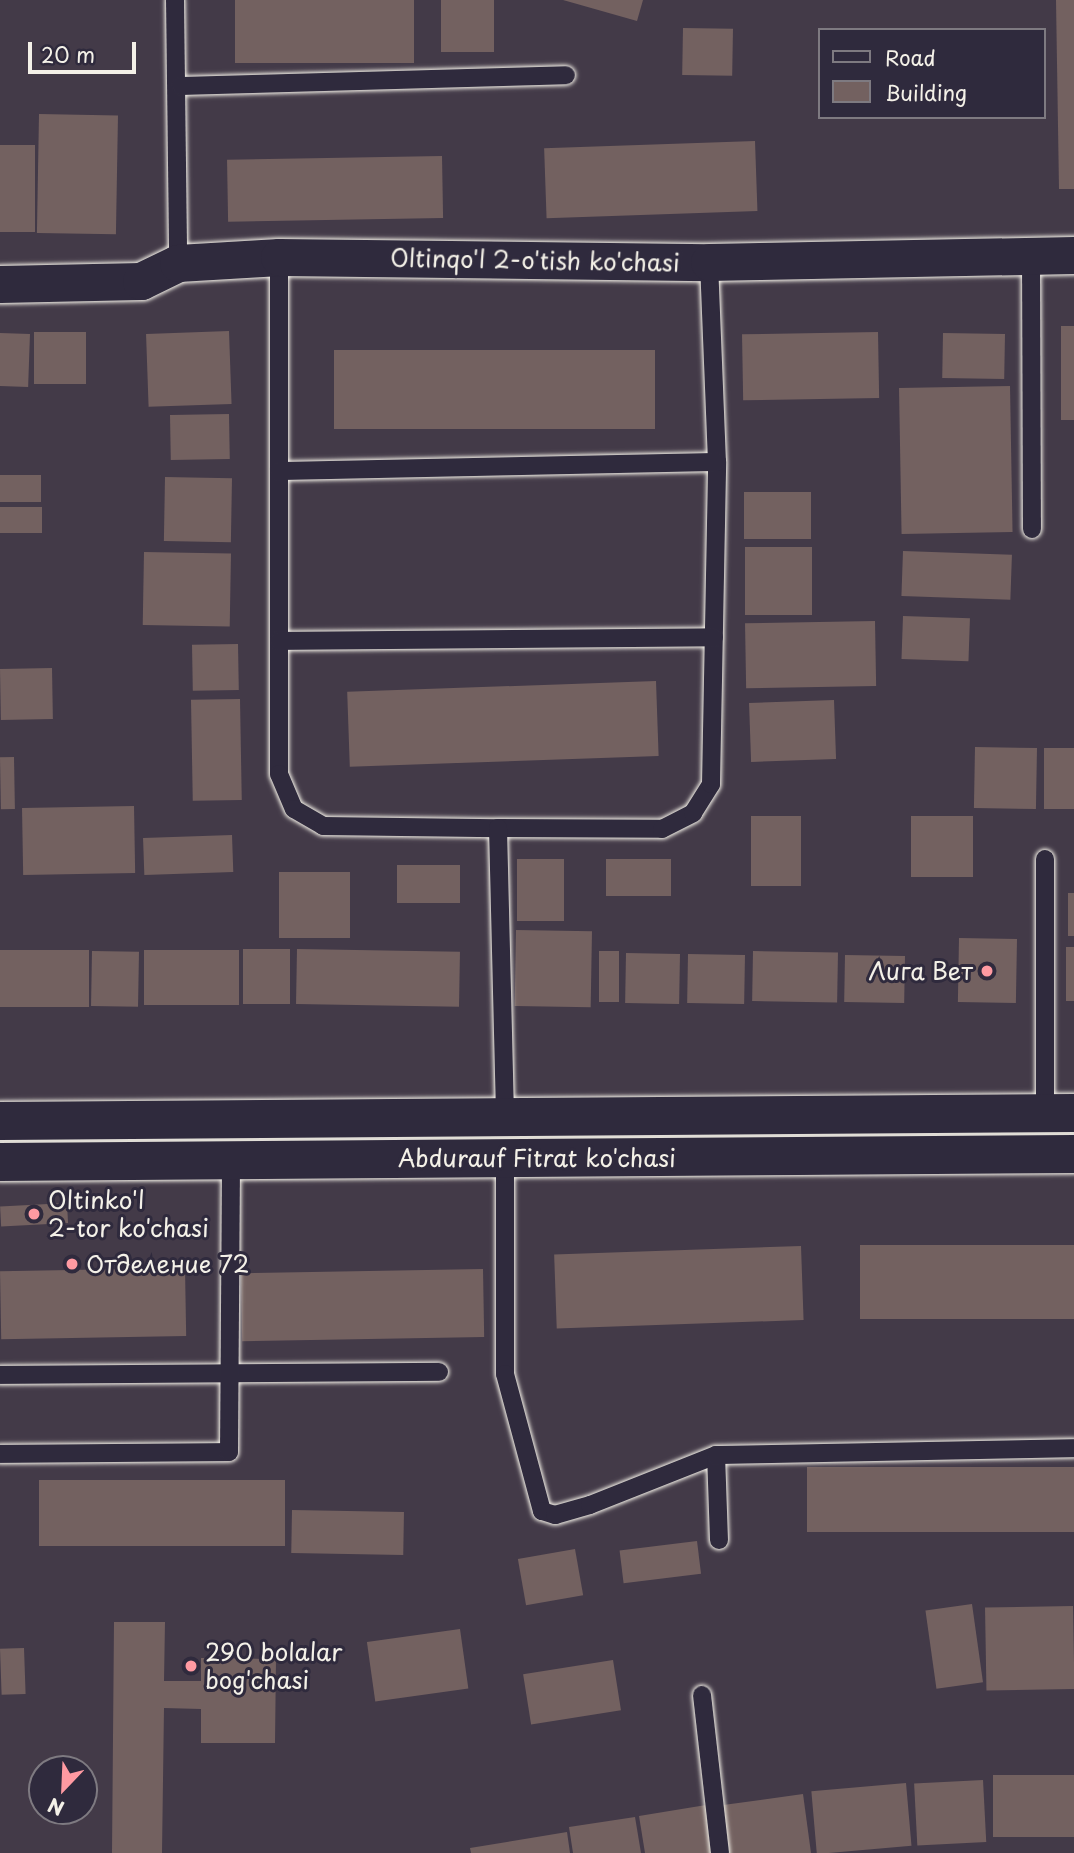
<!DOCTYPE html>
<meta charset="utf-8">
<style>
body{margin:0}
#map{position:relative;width:1074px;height:1853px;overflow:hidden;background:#433a48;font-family:"Playpen Sans",sans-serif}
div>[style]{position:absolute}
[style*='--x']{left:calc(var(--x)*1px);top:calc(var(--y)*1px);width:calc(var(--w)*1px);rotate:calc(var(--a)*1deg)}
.building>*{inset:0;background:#736160;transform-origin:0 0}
.roads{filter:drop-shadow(0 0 2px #f4f1e8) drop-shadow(0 0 2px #f4f1e8)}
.service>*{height:18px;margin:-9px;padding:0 9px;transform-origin:9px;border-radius:9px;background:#2f2a3d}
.minor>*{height:37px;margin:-18.5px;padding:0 18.5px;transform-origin:18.5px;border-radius:18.5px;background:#2f2a3d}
.secondary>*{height:38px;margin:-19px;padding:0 19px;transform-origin:19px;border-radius:19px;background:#2f2a3d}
.dots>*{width:19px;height:19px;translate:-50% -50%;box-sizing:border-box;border:4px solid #2f2a3d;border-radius:50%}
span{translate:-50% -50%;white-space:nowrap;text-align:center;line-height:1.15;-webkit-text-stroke:6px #2f2a3d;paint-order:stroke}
.street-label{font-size:24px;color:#f4f1e8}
.poi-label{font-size:24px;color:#f4f1e8}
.right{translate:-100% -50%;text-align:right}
.left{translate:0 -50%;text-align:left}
.legend{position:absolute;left:818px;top:28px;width:228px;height:91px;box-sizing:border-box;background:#2f2a3d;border:2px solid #7e7a81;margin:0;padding:9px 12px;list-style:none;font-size:21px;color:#f4f1e8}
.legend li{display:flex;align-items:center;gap:14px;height:35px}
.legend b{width:35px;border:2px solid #7e7a81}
.north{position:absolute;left:28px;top:1755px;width:70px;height:70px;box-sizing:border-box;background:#2f2a3d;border:2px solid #7e7a81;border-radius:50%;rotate:203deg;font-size:19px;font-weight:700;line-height:28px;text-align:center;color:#f4f1e8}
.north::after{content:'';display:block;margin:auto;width:24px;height:32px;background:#ff9aa2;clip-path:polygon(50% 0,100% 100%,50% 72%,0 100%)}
.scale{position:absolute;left:28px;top:42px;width:108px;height:32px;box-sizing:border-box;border:4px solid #f4f1e8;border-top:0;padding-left:9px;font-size:21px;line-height:24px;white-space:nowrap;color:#f4f1e8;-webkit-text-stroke:5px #2f2a3d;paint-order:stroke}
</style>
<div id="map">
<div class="building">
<div style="left:235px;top:0;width:179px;height:63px"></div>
<div style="left:441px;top:0;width:53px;height:52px"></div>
<div style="clip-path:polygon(563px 0,643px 0,637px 21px)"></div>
<div style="clip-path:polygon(1056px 0,1074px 0,1074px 189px,1059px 189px)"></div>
<div style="left:683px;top:28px;width:50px;height:47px;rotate:1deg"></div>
<div style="left:39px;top:114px;width:79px;height:119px;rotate:1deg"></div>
<div style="left:755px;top:141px;width:70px;height:211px;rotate:88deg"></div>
<div style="left:0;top:145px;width:35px;height:87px"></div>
<div style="left:442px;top:156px;width:62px;height:215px;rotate:89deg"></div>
<div style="left:1061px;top:326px;width:13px;height:94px"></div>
<div style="left:229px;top:331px;width:73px;height:83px;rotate:88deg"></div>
<div style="left:86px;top:332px;width:52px;height:52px;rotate:90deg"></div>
<div style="left:878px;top:332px;width:66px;height:136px;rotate:89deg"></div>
<div style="left:0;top:333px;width:30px;height:53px;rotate:2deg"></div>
<div style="left:943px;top:333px;width:62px;height:45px;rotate:1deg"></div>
<div style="left:334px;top:350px;width:321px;height:79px"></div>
<div style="left:1010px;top:386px;width:146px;height:111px;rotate:89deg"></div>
<div style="left:229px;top:414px;width:45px;height:59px;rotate:89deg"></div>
<div style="left:41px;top:475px;width:27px;height:41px;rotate:90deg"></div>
<div style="left:165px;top:477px;width:67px;height:64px;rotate:1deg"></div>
<div style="left:811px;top:492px;width:47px;height:67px;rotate:90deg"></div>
<div style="left:42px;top:507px;width:26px;height:42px;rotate:90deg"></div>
<div style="left:812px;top:547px;width:68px;height:67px;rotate:90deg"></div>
<div style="left:903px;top:551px;width:109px;height:45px;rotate:2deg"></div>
<div style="left:144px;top:552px;width:87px;height:73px;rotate:1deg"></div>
<div style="left:903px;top:616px;width:67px;height:43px;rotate:2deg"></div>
<div style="left:875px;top:621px;width:65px;height:130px;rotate:89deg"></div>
<div style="left:238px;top:644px;width:46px;height:46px;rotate:89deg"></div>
<div style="left:52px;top:668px;width:51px;height:52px;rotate:89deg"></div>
<div style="left:656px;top:681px;width:75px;height:309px;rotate:88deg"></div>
<div style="left:240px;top:699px;width:101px;height:49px;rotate:89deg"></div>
<div style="left:834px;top:700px;width:59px;height:85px;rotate:88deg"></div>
<div style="left:975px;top:747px;width:62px;height:61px;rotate:1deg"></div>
<div style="left:1044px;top:748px;width:30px;height:61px"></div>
<div style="left:14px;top:757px;width:52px;height:14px;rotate:89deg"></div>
<div style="left:134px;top:806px;width:67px;height:112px;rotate:89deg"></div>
<div style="left:751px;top:816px;width:50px;height:70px"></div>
<div style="left:911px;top:816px;width:62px;height:61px"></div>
<div style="left:232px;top:835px;width:37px;height:89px;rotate:88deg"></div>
<div style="left:517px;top:859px;width:47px;height:62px"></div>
<div style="left:606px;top:859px;width:65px;height:37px"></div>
<div style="left:397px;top:865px;width:63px;height:38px"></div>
<div style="left:279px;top:872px;width:71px;height:66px"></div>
<div style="left:1068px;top:893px;width:6px;height:43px"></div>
<div style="left:516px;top:930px;width:76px;height:76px;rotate:1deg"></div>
<div style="left:959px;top:938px;width:58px;height:64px;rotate:1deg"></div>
<div style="left:1066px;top:947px;width:8px;height:54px"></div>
<div style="left:243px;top:949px;width:47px;height:55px"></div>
<div style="left:297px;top:949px;width:163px;height:55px;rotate:1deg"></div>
<div style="left:0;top:950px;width:89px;height:57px"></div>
<div style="left:144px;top:950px;width:95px;height:55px"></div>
<div style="left:92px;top:951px;width:47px;height:55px;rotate:1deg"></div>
<div style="left:599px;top:951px;width:20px;height:51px"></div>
<div style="left:753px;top:951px;width:85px;height:50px;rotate:1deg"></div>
<div style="left:626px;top:953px;width:54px;height:50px;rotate:1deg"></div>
<div style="left:688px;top:954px;width:57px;height:49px;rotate:1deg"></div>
<div style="left:845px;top:955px;width:60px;height:47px;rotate:1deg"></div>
<div style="left:67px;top:1203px;width:20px;height:67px;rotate:87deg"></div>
<div style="left:860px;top:1245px;width:214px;height:74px"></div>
<div style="left:801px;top:1246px;width:74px;height:247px;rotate:88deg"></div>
<div style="left:185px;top:1268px;width:68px;height:185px;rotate:89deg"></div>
<div style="left:483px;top:1269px;width:68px;height:242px;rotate:89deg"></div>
<div style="left:1074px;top:1467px;width:65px;height:267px;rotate:90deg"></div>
<div style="left:39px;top:1480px;width:246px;height:66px"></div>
<div style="left:292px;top:1510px;width:112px;height:43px;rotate:1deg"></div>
<div style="left:697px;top:1541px;width:33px;height:78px;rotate:83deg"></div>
<div style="left:575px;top:1549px;width:47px;height:58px;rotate:80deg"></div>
<div style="left:972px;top:1604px;width:79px;height:47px;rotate:82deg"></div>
<div style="left:1073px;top:1606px;width:83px;height:88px;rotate:89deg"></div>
<div style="clip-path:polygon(114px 1622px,165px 1622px,164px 1681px,201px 1681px,201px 1658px,276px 1659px,275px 1743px,201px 1743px,201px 1709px,164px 1708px,162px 1853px,112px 1853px)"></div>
<div style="left:460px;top:1629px;width:60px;height:94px;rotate:82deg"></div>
<div style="left:24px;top:1648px;width:46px;height:24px;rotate:88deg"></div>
<div style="left:613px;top:1660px;width:51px;height:91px;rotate:81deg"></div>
<div style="left:1074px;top:1775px;width:62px;height:81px;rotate:90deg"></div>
<div style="left:983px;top:1780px;width:62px;height:69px;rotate:87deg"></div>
<div style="left:906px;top:1783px;width:63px;height:95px;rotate:85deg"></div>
<div style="clip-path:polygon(803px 1794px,811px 1853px,723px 1853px,716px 1806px)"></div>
<div style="clip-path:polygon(706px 1805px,713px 1853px,645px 1853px,639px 1816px)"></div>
<div style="clip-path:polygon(635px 1817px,641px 1853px,573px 1853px,569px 1827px)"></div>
<div style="clip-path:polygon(567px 1832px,570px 1853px,471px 1853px,470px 1848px)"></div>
</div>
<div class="roads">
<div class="service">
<div style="--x:175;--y:0;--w:263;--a:89.3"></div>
<div style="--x:181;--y:86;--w:385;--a:-1.6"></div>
<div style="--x:1031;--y:255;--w:274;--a:89.8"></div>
<div style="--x:279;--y:257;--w:517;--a:90"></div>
<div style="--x:279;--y:774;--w:38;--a:67"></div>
<div style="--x:294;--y:809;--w:34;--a:30"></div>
<div style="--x:323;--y:826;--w:175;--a:0.7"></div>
<div style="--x:498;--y:828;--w:164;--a:0.3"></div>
<div style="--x:662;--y:829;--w:35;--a:-27"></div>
<div style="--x:693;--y:813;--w:34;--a:-58"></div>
<div style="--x:711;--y:784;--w:322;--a:-88.9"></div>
<div style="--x:717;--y:462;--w:200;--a:-92.3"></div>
<div style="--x:279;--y:471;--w:438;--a:-1.2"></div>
<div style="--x:279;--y:641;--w:435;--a:-0.5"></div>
<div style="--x:498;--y:828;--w:289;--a:88.6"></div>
<div style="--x:1045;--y:1113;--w:254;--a:-90"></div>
<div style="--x:505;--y:1158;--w:216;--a:90"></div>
<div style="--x:505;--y:1374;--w:142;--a:74.9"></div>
<div style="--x:542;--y:1511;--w:14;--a:17"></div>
<div style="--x:555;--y:1515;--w:36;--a:-16"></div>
<div style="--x:590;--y:1505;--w:136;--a:-21.6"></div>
<div style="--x:0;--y:1375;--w:439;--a:-0.4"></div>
<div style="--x:0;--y:1454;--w:229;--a:-0.5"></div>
<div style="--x:229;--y:1452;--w:292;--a:-89.6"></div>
<div style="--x:719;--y:1540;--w:85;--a:-92"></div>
<div style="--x:716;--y:1455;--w:358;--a:-1.1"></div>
<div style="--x:702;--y:1695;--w:159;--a:83.5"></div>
</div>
<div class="minor">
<div style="--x:0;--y:284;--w:141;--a:-1.2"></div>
<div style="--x:141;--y:281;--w:41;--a:-25.9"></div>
<div style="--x:178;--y:263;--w:101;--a:-3.4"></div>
<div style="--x:279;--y:257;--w:430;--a:0.7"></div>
<div style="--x:709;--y:262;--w:365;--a:-1.1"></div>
</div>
<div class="secondary">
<div style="--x:0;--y:1121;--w:1074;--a:-0.43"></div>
<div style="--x:0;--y:1162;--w:1074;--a:-0.43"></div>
</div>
</div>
<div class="dots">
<div style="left:987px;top:971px;background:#ff9aa2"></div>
<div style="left:34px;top:1214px;background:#ff9aa2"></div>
<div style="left:72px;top:1264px;background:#ff9aa2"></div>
<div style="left:191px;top:1666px;background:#ff9aa2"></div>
</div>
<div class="street-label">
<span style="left:535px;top:260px;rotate:1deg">Oltinqo'l 2-o'tish ko'chasi</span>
<span style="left:537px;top:1158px">Abdurauf Fitrat ko'chasi</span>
</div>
<div class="poi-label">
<span class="right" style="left:973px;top:971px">Лига Вет</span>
<span class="left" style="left:48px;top:1214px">Oltinko'l<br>2-tor ko'chasi</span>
<span class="left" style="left:86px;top:1264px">Отделение 72</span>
<span class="left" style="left:205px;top:1666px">290 bolalar<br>bog'chasi</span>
</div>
<ul class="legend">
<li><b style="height:9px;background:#2f2a3d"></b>Road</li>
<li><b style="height:19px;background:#736160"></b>Building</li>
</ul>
<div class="north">N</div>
<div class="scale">20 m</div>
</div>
